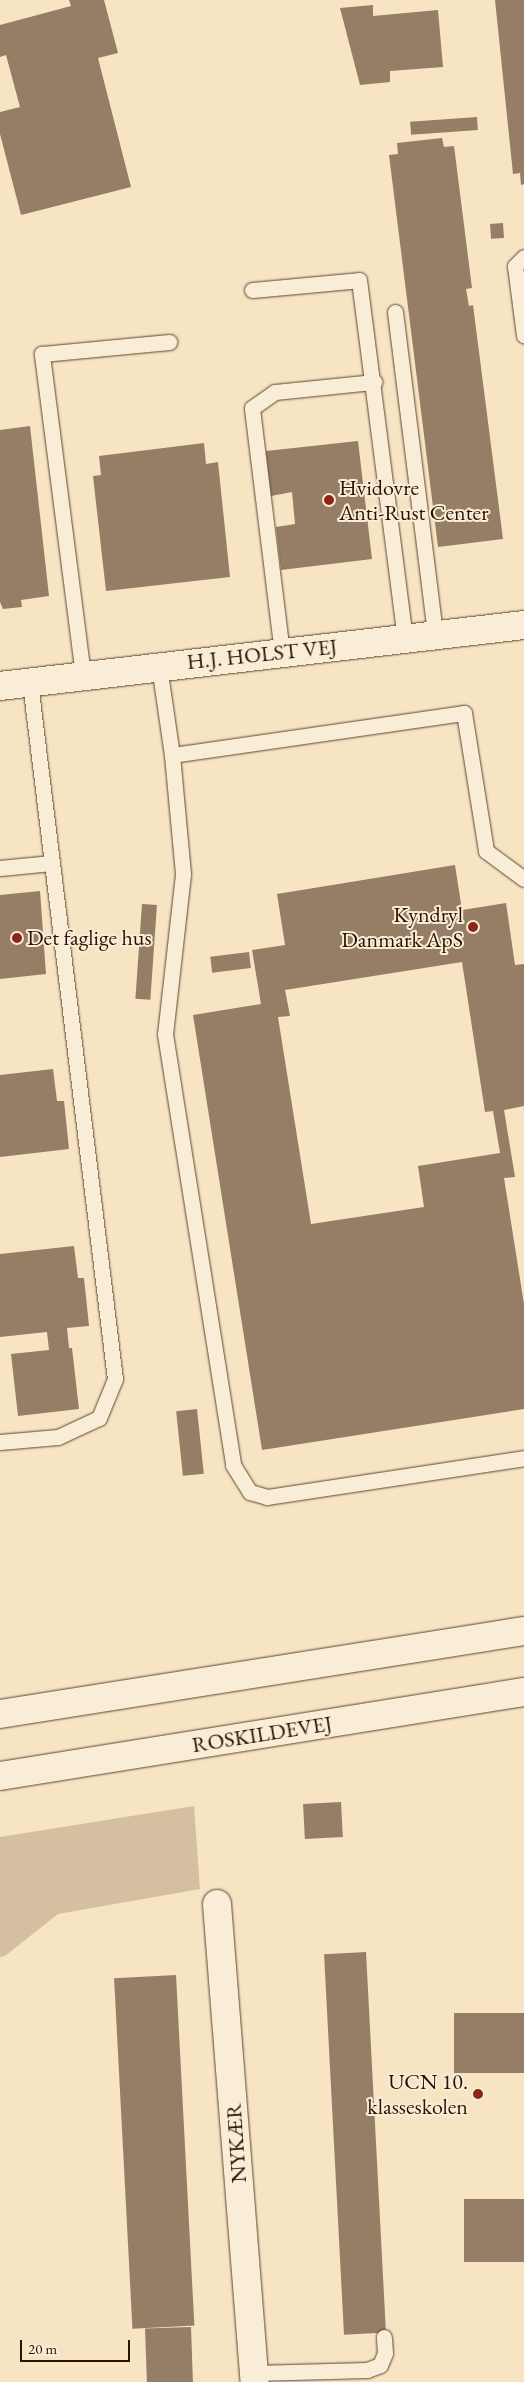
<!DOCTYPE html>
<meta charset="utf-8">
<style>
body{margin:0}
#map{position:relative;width:524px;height:2382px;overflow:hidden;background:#f6e4c2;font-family:"EB Garamond",serif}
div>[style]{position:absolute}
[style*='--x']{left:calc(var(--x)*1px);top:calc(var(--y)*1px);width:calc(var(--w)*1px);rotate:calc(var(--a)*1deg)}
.green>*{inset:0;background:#d4c0a1}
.building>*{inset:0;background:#957e65;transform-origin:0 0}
.roads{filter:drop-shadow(0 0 1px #5e4530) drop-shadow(0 0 1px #5e4530)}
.service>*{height:15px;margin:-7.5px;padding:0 7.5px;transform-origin:7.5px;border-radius:7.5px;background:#f9edd7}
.minor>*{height:28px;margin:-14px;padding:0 14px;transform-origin:14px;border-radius:14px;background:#f9edd7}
.secondary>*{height:28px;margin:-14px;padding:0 14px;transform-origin:14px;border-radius:14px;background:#f9edd7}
.dots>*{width:14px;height:14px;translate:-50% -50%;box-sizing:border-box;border:2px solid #f9edd7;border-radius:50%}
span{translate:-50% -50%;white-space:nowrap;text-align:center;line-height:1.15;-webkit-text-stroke:4px #f9edd7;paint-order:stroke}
.poi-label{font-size:22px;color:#2c1000}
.left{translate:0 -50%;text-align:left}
.right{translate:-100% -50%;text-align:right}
.street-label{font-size:22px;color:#2c1000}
.scale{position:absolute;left:20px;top:2340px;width:110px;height:22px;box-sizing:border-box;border:2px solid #2c1000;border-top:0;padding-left:6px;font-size:15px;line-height:18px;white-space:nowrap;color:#2c1000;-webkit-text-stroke:4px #f9edd7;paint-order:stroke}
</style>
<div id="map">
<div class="green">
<div style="clip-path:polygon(194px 1806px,200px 1889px,58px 1914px,5px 1956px,0 1957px,0 1837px)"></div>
</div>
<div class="building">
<div style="clip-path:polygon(69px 0,104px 0,118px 53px,98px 58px,131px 187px,21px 215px,0 134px,0 112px,20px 107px,6px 55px,0 57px,0 25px,71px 6px)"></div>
<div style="clip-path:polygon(495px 0,524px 0,524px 184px,521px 185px,520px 173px,513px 174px)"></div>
<div style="clip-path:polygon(373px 5px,373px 16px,438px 10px,443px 67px,390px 71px,390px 82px,360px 85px,340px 8px)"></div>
<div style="left:477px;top:117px;width:13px;height:67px;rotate:86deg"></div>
<div style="clip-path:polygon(442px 138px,444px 147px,454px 146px,472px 288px,466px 289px,469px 306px,473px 305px,503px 539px,438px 547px,389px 155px,398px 154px,397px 143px)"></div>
<div style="left:503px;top:223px;width:15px;height:13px;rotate:86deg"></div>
<div style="clip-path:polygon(30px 426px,49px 596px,21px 600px,22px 607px,3px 609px,0 602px,0 430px)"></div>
<div style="clip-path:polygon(358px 441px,372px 559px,281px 570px,276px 527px,295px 524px,292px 492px,271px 496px,266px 451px)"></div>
<div style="clip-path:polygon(204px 443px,206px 464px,218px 462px,230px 577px,106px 591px,93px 476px,101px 475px,99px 456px)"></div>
<div style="clip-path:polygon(evenodd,455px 865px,462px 910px,506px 903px,515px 965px,524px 964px,524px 1106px,504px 1110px,515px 1177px,504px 1178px,524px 1304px,524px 1409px,262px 1450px,193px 1015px,261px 1004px,252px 950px,285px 945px,277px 894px,455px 865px,462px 962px,485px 1112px,493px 1111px,500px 1153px,418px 1166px,424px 1207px,311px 1224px,278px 1017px,290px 1016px,285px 990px,462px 962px)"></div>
<div style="clip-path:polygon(40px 891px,46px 974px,0 979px,0 895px)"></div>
<div style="left:142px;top:904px;width:15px;height:95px;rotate:4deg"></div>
<div style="left:249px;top:952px;width:16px;height:39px;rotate:83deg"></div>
<div style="clip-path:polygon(53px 1069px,57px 1101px,64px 1101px,69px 1149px,0 1157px,0 1075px)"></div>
<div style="clip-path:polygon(74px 1246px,78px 1278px,84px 1278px,89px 1326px,67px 1328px,69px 1348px,72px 1348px,79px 1409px,18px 1416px,11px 1354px,49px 1350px,47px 1332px,0 1337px,0 1254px)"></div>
<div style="left:197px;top:1409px;width:65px;height:21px;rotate:84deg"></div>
<div style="left:341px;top:1802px;width:35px;height:38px;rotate:87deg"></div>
<div style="left:366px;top:1952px;width:381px;height:42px;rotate:87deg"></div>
<div style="left:176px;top:1975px;width:351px;height:62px;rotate:87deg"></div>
<div style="left:524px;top:2013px;width:60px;height:70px;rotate:90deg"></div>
<div style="left:524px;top:2199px;width:63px;height:60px;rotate:90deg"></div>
<div style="left:191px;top:2327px;width:55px;height:46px;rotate:88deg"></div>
</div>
<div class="roads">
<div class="service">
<div style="--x:524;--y:257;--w:13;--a:135"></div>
<div style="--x:515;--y:266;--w:70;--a:82.6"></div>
<div style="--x:252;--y:290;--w:107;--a:-5.3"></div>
<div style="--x:359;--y:280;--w:361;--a:82.7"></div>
<div style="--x:395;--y:312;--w:324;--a:82.9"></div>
<div style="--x:282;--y:653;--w:247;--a:-97"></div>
<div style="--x:252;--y:408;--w:28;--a:-35"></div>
<div style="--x:275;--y:392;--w:100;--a:-5.8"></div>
<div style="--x:159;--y:666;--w:90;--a:81.7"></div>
<div style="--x:172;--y:755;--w:120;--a:84.7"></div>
<div style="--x:183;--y:874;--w:161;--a:96.4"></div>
<div style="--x:165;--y:1034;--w:436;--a:81"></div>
<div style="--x:233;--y:1465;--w:32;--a:58"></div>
<div style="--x:250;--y:1492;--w:18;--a:16"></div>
<div style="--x:267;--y:1497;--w:260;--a:-8.6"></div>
<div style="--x:83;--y:675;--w:324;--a:-97.3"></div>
<div style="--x:42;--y:354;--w:128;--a:-5.4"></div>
<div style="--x:172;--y:755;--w:295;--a:-8.2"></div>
<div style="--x:464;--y:713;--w:140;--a:80.9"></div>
<div style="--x:486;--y:851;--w:47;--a:36.4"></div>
<div style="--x:0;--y:868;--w:52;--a:-5.5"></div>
<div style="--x:0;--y:1442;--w:58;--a:-4.9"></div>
<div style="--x:58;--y:1437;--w:45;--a:-24.9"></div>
<div style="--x:99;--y:1418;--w:42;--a:-67.7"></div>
<div style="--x:115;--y:1379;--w:701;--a:-96.96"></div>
<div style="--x:254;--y:2373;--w:113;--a:-1.5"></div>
<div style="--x:367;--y:2370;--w:14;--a:-21"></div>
<div style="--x:380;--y:2365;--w:13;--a:-67"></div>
<div style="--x:385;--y:2353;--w:16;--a:-94"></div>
</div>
<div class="minor">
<div style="--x:0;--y:686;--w:528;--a:-6.64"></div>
<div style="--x:217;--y:1904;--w:480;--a:85.5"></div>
</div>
<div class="secondary">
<div style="--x:0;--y:1714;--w:531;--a:-9"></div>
<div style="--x:0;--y:1776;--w:531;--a:-9.11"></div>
</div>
</div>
<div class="dots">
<div style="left:329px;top:500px;background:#8f2418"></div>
<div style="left:473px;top:927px;background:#8f2418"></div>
<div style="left:17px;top:938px;background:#8f2418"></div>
<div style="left:478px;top:2094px;background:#8f2418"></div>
</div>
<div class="poi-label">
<span class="left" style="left:339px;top:500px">Hvidovre<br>Anti-Rust Center</span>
<span class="right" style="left:463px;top:927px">Kyndryl<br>Danmark ApS</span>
<span class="left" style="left:27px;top:938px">Det faglige hus</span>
<span class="right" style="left:468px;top:2094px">UCN 10.<br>klasseskolen</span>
</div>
<div class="street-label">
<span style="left:262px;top:654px;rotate:-6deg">H.J. HOLST VEJ</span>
<span style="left:262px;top:1734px;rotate:-9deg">ROSKILDEVEJ</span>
<span style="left:236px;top:2143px;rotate:-94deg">NYKÆR</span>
</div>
<div class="scale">20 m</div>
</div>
